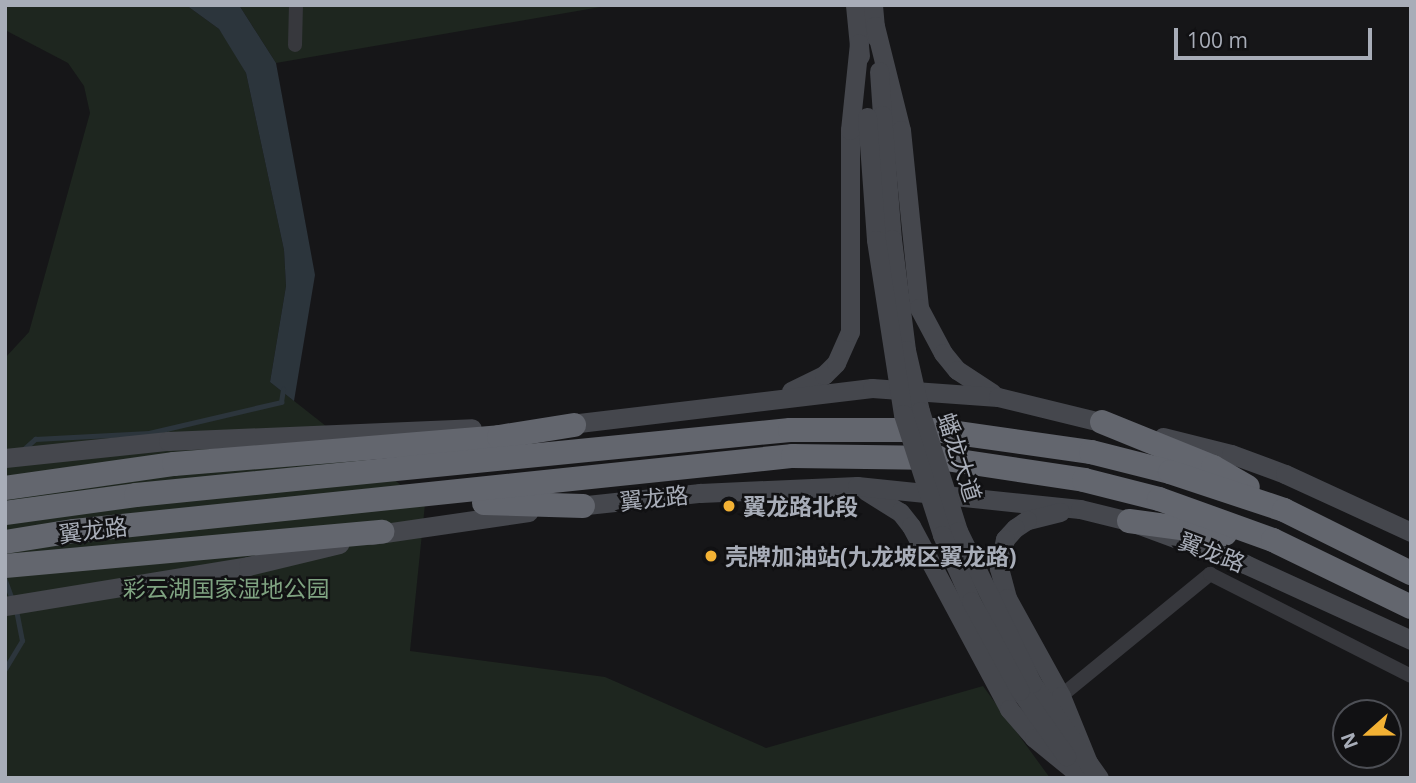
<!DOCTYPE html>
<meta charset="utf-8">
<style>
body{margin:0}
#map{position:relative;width:1416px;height:783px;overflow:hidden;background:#161618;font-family:"Open Sans","Noto Sans SC",sans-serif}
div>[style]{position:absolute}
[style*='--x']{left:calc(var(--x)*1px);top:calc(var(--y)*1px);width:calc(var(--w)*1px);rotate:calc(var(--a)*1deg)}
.green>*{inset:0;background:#1e261f}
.water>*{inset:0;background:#2c353c}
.stream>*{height:4.5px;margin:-2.25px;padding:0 2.25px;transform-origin:2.25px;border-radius:2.25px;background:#2c353c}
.street>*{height:14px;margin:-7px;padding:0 7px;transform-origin:7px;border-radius:7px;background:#37383d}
.secondary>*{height:19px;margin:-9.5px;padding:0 9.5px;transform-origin:9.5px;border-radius:9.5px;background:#45474d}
.highway>*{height:24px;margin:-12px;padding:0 12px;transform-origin:12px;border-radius:12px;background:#63666e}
.secondary-bridge>*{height:19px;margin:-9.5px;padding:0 9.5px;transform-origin:9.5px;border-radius:9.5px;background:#45474d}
.dots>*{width:19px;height:19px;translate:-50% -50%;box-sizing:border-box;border:4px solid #111113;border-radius:50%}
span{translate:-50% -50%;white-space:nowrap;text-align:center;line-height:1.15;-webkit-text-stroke:5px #111113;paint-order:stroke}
.street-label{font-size:23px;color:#a8adb8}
.poi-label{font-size:23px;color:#a8adb8;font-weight:700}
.left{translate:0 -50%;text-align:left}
.park-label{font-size:23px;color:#7fa381}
.frame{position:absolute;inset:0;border:7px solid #a8adb8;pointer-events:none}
.north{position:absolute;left:1332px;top:699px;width:70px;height:70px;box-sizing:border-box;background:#111113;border:2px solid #4d4f55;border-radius:50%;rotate:249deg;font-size:19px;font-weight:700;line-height:28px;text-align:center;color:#a8adb8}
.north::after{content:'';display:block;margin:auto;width:24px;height:32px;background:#f2b134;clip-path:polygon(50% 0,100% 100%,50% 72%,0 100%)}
.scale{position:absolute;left:1174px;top:28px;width:198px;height:32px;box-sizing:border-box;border:4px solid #a8adb8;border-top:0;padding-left:9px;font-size:21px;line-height:24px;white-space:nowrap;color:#a8adb8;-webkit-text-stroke:5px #111113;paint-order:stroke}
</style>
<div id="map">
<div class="green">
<div style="clip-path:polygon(5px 5px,186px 5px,219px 29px,234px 50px,246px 73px,284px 250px,286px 286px,270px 382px,425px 504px,410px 651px,605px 677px,766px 748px,983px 686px,1050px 778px,5px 778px,5px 358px,29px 332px,90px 113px,84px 86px,68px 63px,5px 30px)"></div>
<div style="clip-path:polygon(239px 5px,612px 5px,276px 63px)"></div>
</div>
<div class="water">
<div style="clip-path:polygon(186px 5px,239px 5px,276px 63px,315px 275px,294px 401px,270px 382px,286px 286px,284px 250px,246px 73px,219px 29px)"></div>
</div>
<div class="stream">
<div style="--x:24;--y:449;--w:15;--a:-42"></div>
<div style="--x:35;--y:439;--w:114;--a:-3"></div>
<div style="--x:149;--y:433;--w:136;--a:-13.2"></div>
<div style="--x:281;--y:402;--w:13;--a:-81"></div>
<div style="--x:5;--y:579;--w:20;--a:70"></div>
<div style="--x:5;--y:669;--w:33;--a:-59"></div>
<div style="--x:22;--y:641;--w:33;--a:-101"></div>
</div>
<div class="street">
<div style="--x:295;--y:45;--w:40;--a:-88.6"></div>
<div style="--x:1061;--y:696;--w:193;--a:-39.3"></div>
<div style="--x:1210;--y:574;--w:225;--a:26.9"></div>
</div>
<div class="secondary">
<div style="--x:855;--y:5;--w:51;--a:84.4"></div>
<div style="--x:873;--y:5;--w:32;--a:85"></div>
<div style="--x:875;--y:26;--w:107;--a:76"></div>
<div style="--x:901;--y:130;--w:179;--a:84.2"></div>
<div style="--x:919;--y:308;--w:51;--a:61.9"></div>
<div style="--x:943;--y:353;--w:22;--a:51"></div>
<div style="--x:957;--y:370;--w:42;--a:33.3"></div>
<div style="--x:879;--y:71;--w:44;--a:86.1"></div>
<div style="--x:791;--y:391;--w:37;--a:-26"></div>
<div style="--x:824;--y:375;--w:17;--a:-45"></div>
<div style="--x:836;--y:363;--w:34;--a:-66"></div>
<div style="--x:850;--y:332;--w:202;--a:-90"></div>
<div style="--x:850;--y:130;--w:87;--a:-84.1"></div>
<div style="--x:562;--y:425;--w:312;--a:-6.8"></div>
<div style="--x:872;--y:388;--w:126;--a:4.1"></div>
<div style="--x:998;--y:397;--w:118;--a:13.7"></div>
<div style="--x:1163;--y:437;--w:70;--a:14"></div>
<div style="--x:1231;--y:454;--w:58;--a:20.3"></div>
<div style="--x:1285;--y:474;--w:139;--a:24.7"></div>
<div style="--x:5;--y:458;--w:164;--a:-6"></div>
<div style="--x:168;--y:441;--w:304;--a:-2.4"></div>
<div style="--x:866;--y:491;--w:40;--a:32"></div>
<div style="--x:900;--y:512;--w:18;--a:52"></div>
<div style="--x:911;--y:526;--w:208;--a:61.8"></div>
<div style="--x:1009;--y:709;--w:38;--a:49"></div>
<div style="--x:1034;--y:738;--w:62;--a:39.1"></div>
<div style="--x:568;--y:507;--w:133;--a:-6.1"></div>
<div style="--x:700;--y:493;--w:157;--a:-2.6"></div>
<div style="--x:857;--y:486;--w:224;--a:5.9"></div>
<div style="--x:1080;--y:509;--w:50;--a:13.8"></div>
<div style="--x:1129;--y:521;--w:124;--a:20.3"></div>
<div style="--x:1245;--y:564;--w:183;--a:24.6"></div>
<div style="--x:1060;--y:512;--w:34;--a:166"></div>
<div style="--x:1027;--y:520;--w:14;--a:146"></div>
<div style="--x:1015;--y:528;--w:15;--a:132"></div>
<div style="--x:1005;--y:539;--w:30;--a:102"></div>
<div style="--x:999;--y:568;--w:31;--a:75"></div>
<div style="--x:1007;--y:598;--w:112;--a:61.1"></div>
<div style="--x:1061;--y:696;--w:74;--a:67.9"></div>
<div style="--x:371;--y:535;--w:159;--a:-8.3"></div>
<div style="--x:5;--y:606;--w:246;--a:-9.3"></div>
<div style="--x:248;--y:566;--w:94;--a:-13.6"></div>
<div style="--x:1032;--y:683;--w:116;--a:54.8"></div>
<div style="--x:1020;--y:691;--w:80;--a:54.7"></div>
</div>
<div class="highway">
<div style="--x:1102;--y:422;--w:120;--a:22.1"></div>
<div style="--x:1213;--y:467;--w:40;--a:29.7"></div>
<div style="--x:5;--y:488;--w:171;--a:-8.1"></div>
<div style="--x:174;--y:464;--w:326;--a:-4.7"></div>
<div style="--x:499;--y:437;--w:76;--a:-9.1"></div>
<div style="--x:484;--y:503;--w:99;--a:1.7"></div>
<div style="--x:5;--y:513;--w:132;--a:-7.8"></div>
<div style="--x:136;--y:495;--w:657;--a:-5.68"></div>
<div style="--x:790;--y:430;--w:146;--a:0"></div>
<div style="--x:936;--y:430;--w:157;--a:8.1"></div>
<div style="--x:1091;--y:452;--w:81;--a:14.2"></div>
<div style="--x:1170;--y:472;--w:120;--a:18.4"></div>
<div style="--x:1284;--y:510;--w:142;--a:26.4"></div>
<div style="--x:1129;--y:521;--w:97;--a:7.7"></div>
<div style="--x:5;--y:542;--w:70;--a:-9.1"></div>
<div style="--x:74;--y:531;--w:723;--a:-5.96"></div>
<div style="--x:793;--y:456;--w:146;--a:0.8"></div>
<div style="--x:939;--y:458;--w:147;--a:8.6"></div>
<div style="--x:1084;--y:480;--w:77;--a:14.2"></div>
<div style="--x:1159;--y:499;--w:121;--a:19.8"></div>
<div style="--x:1273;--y:540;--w:153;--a:25.9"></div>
<div style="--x:5;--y:566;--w:379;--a:-5.2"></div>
</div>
<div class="secondary-bridge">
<div style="--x:882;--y:115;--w:124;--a:85.4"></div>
<div style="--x:892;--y:239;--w:112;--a:82.8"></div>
<div style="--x:906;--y:350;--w:63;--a:77.1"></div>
<div style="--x:920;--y:411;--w:126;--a:72.4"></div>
<div style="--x:958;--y:531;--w:169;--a:64"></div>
<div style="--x:867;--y:117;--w:123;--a:85.8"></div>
<div style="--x:876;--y:240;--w:176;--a:81.2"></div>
<div style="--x:903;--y:414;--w:127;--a:72.1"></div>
<div style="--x:942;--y:535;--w:72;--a:66.3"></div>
<div style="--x:971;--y:601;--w:102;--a:61.4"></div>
</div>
<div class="dots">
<div style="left:729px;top:506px;background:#f2b134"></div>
<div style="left:711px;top:556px;background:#f2b134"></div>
</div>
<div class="street-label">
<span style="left:960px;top:457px;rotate:72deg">蟠龙大道</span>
<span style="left:654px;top:498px;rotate:-6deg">翼龙路</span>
<span style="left:93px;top:530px;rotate:-7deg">翼龙路</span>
<span style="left:1212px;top:552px;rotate:21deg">翼龙路</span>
</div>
<div class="poi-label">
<span class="left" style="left:743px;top:506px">翼龙路北段</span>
<span class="left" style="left:725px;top:556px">壳牌加油站(九龙坡区翼龙路)</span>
</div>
<div class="park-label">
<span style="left:226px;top:588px">彩云湖国家湿地公园</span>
</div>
<div class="frame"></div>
<div class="north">N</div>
<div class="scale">100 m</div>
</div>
